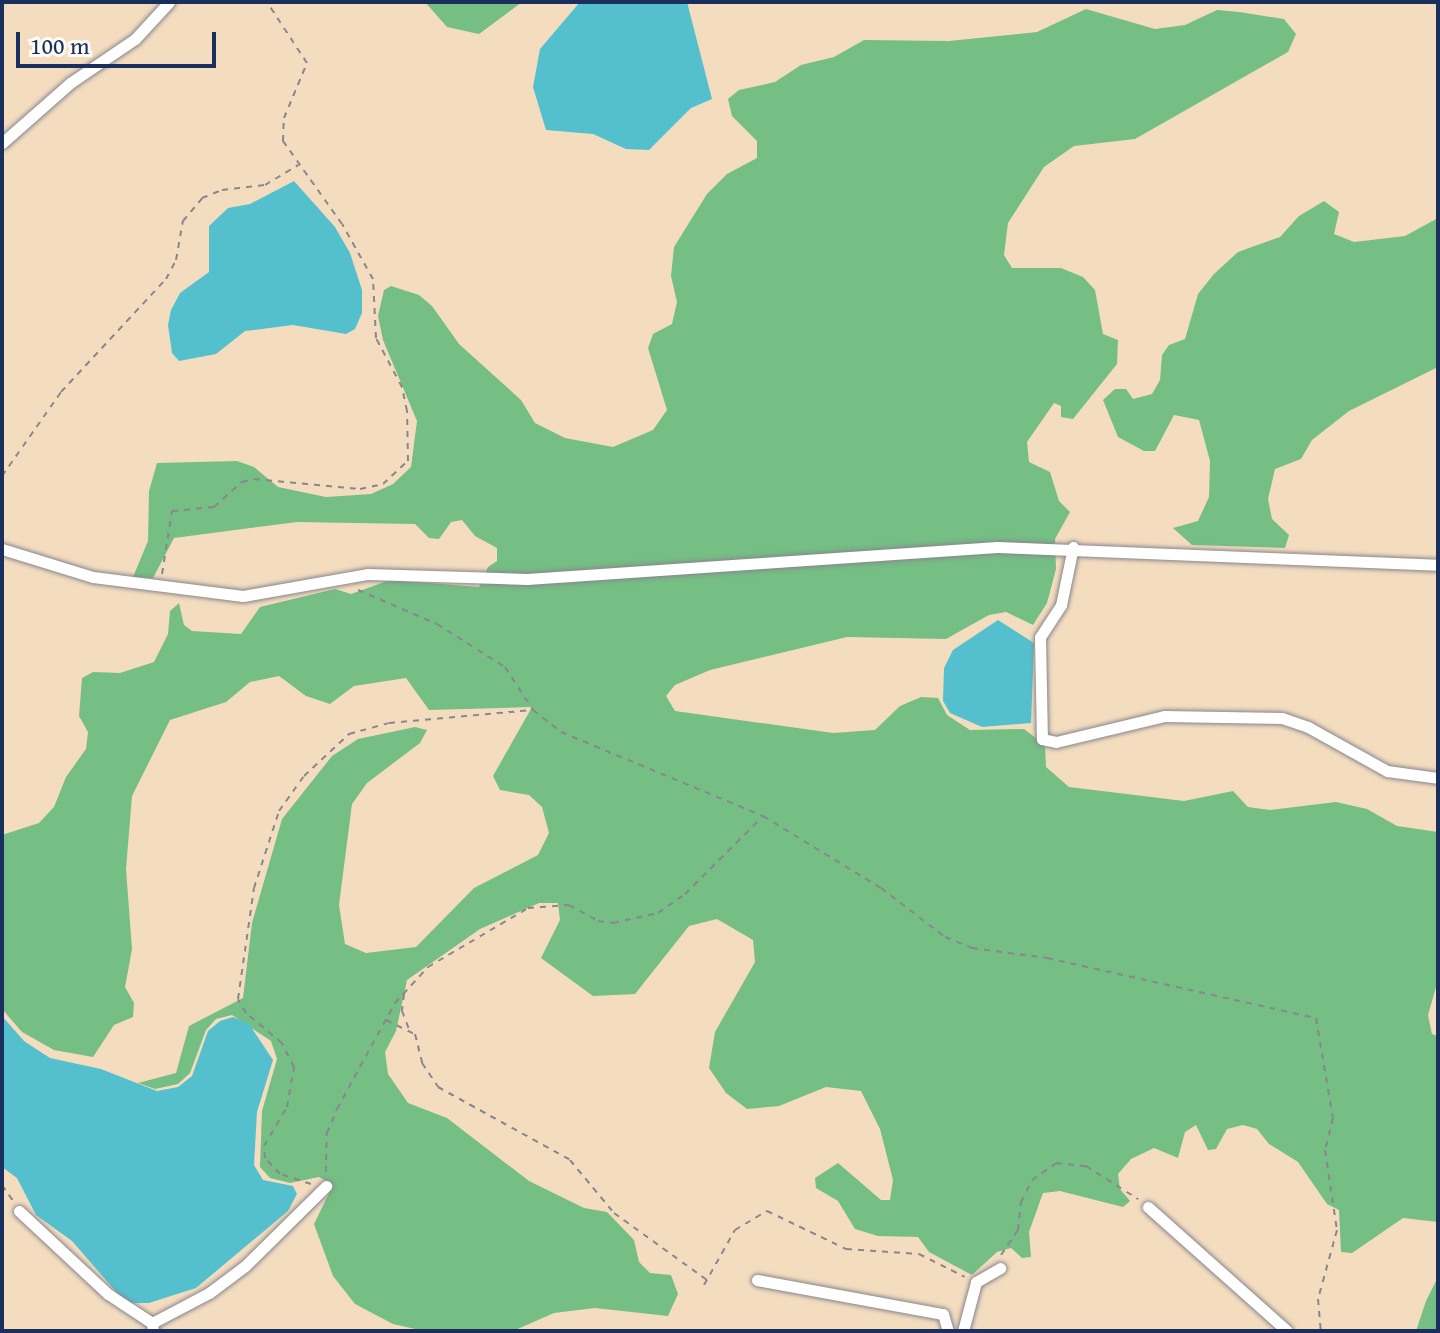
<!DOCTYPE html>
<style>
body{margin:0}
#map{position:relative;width:1440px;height:1333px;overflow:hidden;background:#f4ddbf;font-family:"Gentium Book Plus",serif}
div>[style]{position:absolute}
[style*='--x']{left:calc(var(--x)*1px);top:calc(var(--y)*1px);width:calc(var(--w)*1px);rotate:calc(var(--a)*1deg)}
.forest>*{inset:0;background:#75be84}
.water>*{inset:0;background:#54c0ce}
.path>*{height:2px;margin-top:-1px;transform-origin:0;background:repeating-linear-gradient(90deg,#88868e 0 6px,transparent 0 12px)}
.roads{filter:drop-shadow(0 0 2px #88868e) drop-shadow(0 0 2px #88868e)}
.minor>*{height:11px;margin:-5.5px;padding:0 5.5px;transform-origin:5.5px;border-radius:5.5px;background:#fff}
span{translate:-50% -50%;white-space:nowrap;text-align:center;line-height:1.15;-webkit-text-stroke:6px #fdfcf7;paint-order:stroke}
.frame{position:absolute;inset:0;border:4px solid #1b2f5e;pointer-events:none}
.scale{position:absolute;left:16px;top:32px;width:200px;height:36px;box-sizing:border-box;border:4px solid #1b2f5e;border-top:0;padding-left:10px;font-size:24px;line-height:28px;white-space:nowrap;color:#1b2f5e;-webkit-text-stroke:6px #fdfcf7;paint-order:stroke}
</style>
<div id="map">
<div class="forest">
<div style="clip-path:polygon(425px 2px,522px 2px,479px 34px,447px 27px)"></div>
<div style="clip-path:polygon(1086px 9px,1155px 29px,1185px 25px,1217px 10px,1239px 12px,1284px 19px,1296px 34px,1288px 52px,1135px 139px,1074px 146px,1044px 167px,1008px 223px,1004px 255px,1012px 268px,1061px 268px,1083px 277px,1095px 290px,1103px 334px,1118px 340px,1117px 364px,1073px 419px,1061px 417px,1061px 406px,1054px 403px,1027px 442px,1029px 462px,1050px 472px,1059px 501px,1070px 512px,1055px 539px,1056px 569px,1047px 603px,1033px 625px,1006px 612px,989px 615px,946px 639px,847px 637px,710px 670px,675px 685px,666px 696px,675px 711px,833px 733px,875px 730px,900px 706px,921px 697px,938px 698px,947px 715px,970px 730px,1024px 729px,1045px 745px,1046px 767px,1069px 787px,1184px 801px,1233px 791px,1248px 807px,1270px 810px,1336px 802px,1367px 809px,1397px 826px,1438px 832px,1438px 980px,1428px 1015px,1432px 1034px,1438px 1036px,1438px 1222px,1403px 1218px,1352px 1253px,1341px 1252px,1339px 1210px,1327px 1204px,1298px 1162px,1269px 1144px,1257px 1129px,1243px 1125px,1227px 1129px,1216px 1149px,1208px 1150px,1196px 1125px,1185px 1132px,1178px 1158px,1154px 1148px,1131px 1159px,1118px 1174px,1120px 1189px,1130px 1201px,1123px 1207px,1060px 1191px,1043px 1193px,1029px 1232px,1031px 1257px,1022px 1258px,1011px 1248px,997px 1252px,972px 1275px,929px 1252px,918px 1237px,878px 1236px,855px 1229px,838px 1201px,816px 1188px,815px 1178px,838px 1163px,881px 1200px,890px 1200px,893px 1180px,880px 1129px,861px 1091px,826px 1087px,779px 1106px,747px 1109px,726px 1093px,709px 1068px,715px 1032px,755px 962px,753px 940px,717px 919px,689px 926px,635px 994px,593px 996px,541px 958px,560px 920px,558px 903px,539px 903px,480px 929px,407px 980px,396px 1031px,385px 1052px,388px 1074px,408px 1103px,447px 1118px,529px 1181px,584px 1208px,607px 1212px,634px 1240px,639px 1262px,650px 1273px,671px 1275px,678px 1294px,668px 1316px,595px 1308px,554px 1313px,513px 1331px,424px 1331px,393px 1324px,355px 1304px,333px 1276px,314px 1224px,333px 1185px,319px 1177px,290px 1183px,270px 1178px,260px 1167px,262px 1111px,277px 1059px,271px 1041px,232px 1015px,216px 1019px,206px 1030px,190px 1073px,178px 1084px,155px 1089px,138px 1083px,176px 1073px,189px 1026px,243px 998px,252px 923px,282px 819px,332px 756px,358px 739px,415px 727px,427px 730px,420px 743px,367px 783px,352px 804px,339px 905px,345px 944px,366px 953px,416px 947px,474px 888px,538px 855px,549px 833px,542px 807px,529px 795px,500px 790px,493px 776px,532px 707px,429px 710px,406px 678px,354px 686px,330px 704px,306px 696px,279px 676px,250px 682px,226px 702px,170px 720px,132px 796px,126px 869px,132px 949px,125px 987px,134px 1003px,133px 1017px,114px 1025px,93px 1057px,54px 1050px,22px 1032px,2px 1009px,2px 835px,39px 823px,54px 807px,66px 777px,86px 749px,88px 732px,79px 716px,82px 678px,93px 672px,120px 673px,154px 662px,168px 634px,170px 611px,179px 603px,184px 625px,192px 631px,241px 634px,260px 607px,335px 589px,351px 594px,390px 580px,479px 587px,488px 567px,497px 561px,497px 548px,475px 536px,462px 520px,451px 522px,439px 539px,429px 538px,415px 524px,297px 522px,174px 538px,153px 578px,133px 577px,148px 541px,149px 491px,157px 463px,237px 461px,254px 467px,278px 487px,326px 497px,371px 494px,393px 484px,411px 467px,417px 421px,383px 340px,378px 316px,384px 290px,391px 286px,419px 295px,432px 306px,459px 344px,521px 400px,535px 423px,565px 438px,613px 447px,653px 430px,667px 410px,648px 348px,653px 334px,672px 324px,677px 302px,671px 276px,674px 247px,707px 194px,727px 174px,757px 158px,757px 141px,732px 116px,728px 99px,739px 90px,775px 82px,801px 65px,834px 57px,864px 40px,949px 41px,1037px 32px)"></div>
<div style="clip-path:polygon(1324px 201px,1339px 212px,1334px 234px,1354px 242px,1405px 236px,1438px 218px,1438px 367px,1349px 411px,1312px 440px,1301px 459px,1275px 469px,1268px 499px,1272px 519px,1289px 535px,1285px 548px,1192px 545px,1173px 528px,1198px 521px,1209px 497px,1210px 461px,1199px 420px,1174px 415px,1155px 451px,1144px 451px,1118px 437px,1103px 400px,1115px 389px,1126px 389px,1133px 399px,1152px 394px,1160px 380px,1162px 355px,1169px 345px,1185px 339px,1198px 294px,1214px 274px,1238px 252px,1280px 237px,1299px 216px)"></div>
<div style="clip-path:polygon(1438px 1277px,1438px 1331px,1416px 1331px,1426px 1301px)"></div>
</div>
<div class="water">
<div style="clip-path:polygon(580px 2px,687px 2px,712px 99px,691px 108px,649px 150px,626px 149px,593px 134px,546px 130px,533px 87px,540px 49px)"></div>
<div style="clip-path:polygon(294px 181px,335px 227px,350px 253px,362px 290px,362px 313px,355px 329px,346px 334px,293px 325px,245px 331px,216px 354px,179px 361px,172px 353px,168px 325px,171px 310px,180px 293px,209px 272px,209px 226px,228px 208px,250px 204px)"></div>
<div style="clip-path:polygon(998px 620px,1034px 643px,1031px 723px,982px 727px,950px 713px,943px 701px,944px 668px,953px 650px)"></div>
<div style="clip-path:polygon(2px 1016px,24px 1041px,50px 1058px,101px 1069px,157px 1091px,178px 1087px,192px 1076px,208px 1031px,220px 1021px,233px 1017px,249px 1024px,273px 1060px,257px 1112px,254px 1165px,263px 1180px,293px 1186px,297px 1194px,288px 1211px,196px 1288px,149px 1303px,131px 1303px,119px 1295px,72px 1241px,36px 1215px,17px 1178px,2px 1167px)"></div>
</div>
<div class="path">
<div style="--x:2;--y:476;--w:103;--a:-54.9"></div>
<div style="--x:61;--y:392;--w:154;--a:-47.1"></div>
<div style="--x:166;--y:279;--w:21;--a:-62"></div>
<div style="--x:176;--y:260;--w:40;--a:-80"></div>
<div style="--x:183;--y:221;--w:30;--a:-50"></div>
<div style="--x:202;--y:198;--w:22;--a:-22"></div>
<div style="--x:222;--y:190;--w:43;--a:-6.6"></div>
<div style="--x:265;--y:185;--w:39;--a:-31"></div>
<div style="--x:162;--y:574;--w:64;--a:-81"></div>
<div style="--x:172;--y:511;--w:42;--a:-5.4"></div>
<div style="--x:214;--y:507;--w:38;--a:-42"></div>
<div style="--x:242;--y:482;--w:12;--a:-14"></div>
<div style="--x:254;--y:479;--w:106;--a:5.4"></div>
<div style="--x:360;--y:489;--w:24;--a:-12"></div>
<div style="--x:383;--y:484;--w:34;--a:-43"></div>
<div style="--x:408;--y:461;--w:50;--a:-91.1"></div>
<div style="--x:407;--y:411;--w:25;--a:-102"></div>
<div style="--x:402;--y:387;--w:55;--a:-118"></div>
<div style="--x:376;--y:338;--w:59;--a:-92.9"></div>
<div style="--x:373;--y:279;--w:63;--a:-119.4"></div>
<div style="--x:342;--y:224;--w:102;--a:-125.4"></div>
<div style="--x:283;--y:141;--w:23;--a:-88"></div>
<div style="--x:284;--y:118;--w:60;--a:-67.3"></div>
<div style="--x:307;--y:63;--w:73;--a:-123.3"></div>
<div style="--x:358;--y:590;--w:86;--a:23.3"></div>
<div style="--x:437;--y:624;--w:80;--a:32.3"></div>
<div style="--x:505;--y:667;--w:51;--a:56.9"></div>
<div style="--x:533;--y:710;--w:36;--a:38"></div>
<div style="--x:561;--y:732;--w:219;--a:22.6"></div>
<div style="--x:763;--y:816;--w:138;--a:31.4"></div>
<div style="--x:881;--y:888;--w:81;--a:37.4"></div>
<div style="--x:945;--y:937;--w:29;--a:22"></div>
<div style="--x:972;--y:948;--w:76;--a:7.6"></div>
<div style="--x:1047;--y:958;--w:276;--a:12.6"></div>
<div style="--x:1316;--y:1018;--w:101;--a:80.4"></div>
<div style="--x:1333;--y:1118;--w:33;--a:104"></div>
<div style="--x:1325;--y:1150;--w:81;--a:81.5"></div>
<div style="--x:1337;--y:1230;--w:72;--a:105.4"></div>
<div style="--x:1318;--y:1299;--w:32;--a:85"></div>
<div style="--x:404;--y:994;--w:17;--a:97"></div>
<div style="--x:402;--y:1011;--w:19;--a:69"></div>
<div style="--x:386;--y:1020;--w:32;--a:26"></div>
<div style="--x:415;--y:1034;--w:30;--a:76"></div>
<div style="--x:422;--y:1063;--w:29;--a:56"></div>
<div style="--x:438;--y:1087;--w:151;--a:28.9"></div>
<div style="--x:570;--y:1160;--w:69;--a:50.3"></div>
<div style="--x:614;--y:1213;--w:115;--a:35.8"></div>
<div style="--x:326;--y:1172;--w:39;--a:-89"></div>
<div style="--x:327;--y:1133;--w:26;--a:-67"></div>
<div style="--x:337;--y:1109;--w:121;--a:-61.3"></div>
<div style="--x:395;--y:1003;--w:49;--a:-47.5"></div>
<div style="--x:428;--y:967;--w:116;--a:-30.5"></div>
<div style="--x:528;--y:908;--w:41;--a:-4.2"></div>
<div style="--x:569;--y:905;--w:33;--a:29"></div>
<div style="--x:598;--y:921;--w:15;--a:8"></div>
<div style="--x:613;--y:923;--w:46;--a:-12.5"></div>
<div style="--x:658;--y:913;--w:33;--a:-35"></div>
<div style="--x:685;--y:894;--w:109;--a:-45"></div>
<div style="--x:311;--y:1184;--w:33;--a:-162"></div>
<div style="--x:280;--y:1174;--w:22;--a:-133"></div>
<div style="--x:265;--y:1158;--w:12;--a:-95"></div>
<div style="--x:264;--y:1146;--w:45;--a:-59.5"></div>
<div style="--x:287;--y:1107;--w:41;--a:-80.1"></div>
<div style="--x:294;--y:1067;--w:27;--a:-117"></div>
<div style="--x:282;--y:1043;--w:47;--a:-140.2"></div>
<div style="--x:246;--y:1013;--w:16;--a:-120"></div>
<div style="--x:238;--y:999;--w:112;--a:-81.8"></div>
<div style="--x:254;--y:888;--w:81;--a:-72"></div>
<div style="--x:279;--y:811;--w:43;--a:-54.5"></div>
<div style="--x:304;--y:776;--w:62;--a:-43"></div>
<div style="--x:349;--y:734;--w:41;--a:-15.4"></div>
<div style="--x:389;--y:723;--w:145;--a:-5.2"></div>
<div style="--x:2;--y:1185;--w:19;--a:55"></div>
<div style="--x:1001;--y:1255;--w:30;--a:-56"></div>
<div style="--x:1018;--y:1230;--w:28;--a:-84"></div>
<div style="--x:1021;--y:1202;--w:25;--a:-63"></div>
<div style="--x:1032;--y:1180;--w:29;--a:-35"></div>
<div style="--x:1056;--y:1163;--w:30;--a:6"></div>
<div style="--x:1086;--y:1166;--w:62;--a:32.4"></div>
<div style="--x:704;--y:1285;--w:63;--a:-60.6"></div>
<div style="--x:735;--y:1230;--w:37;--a:-31"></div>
<div style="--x:767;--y:1211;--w:88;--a:25.7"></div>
<div style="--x:846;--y:1249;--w:73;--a:3.9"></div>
<div style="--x:919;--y:1254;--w:51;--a:26.6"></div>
</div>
<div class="roads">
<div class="minor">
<div style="--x:2;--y:143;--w:91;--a:-41.4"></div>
<div style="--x:70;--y:83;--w:78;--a:-34.1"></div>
<div style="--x:135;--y:39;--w:50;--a:-47.4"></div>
<div style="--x:1073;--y:547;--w:59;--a:101.7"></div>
<div style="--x:1061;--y:605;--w:38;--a:123"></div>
<div style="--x:1040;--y:637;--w:102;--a:88.9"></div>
<div style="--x:1042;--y:739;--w:14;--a:12"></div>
<div style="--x:1056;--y:742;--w:111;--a:-13.5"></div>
<div style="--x:1164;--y:716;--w:118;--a:1"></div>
<div style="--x:1282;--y:718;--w:28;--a:19"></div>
<div style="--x:1308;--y:727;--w:90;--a:29.1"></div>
<div style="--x:1387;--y:771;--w:51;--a:7.8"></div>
<div style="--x:2;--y:549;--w:95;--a:17.1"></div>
<div style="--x:93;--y:577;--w:151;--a:7.2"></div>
<div style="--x:243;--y:596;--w:127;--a:-10"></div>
<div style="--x:368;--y:574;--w:159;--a:1.8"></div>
<div style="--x:527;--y:579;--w:471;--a:-3.9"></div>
<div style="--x:997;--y:547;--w:441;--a:2.3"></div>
<div style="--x:1148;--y:1207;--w:186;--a:41.7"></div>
<div style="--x:19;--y:1211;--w:122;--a:43"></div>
<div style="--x:108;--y:1294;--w:53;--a:33.4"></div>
<div style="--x:152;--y:1323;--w:8;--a:83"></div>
<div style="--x:757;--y:1280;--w:189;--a:10.4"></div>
<div style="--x:943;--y:1314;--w:18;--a:74"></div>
<div style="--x:152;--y:1323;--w:64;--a:-27.8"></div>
<div style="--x:209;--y:1293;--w:45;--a:-36.9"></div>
<div style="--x:245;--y:1266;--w:114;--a:-44.6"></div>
<div style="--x:963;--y:1331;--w:51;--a:-75.1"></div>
<div style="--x:976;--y:1282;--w:28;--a:-30"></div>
</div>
</div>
<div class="frame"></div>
<div class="scale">100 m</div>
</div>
